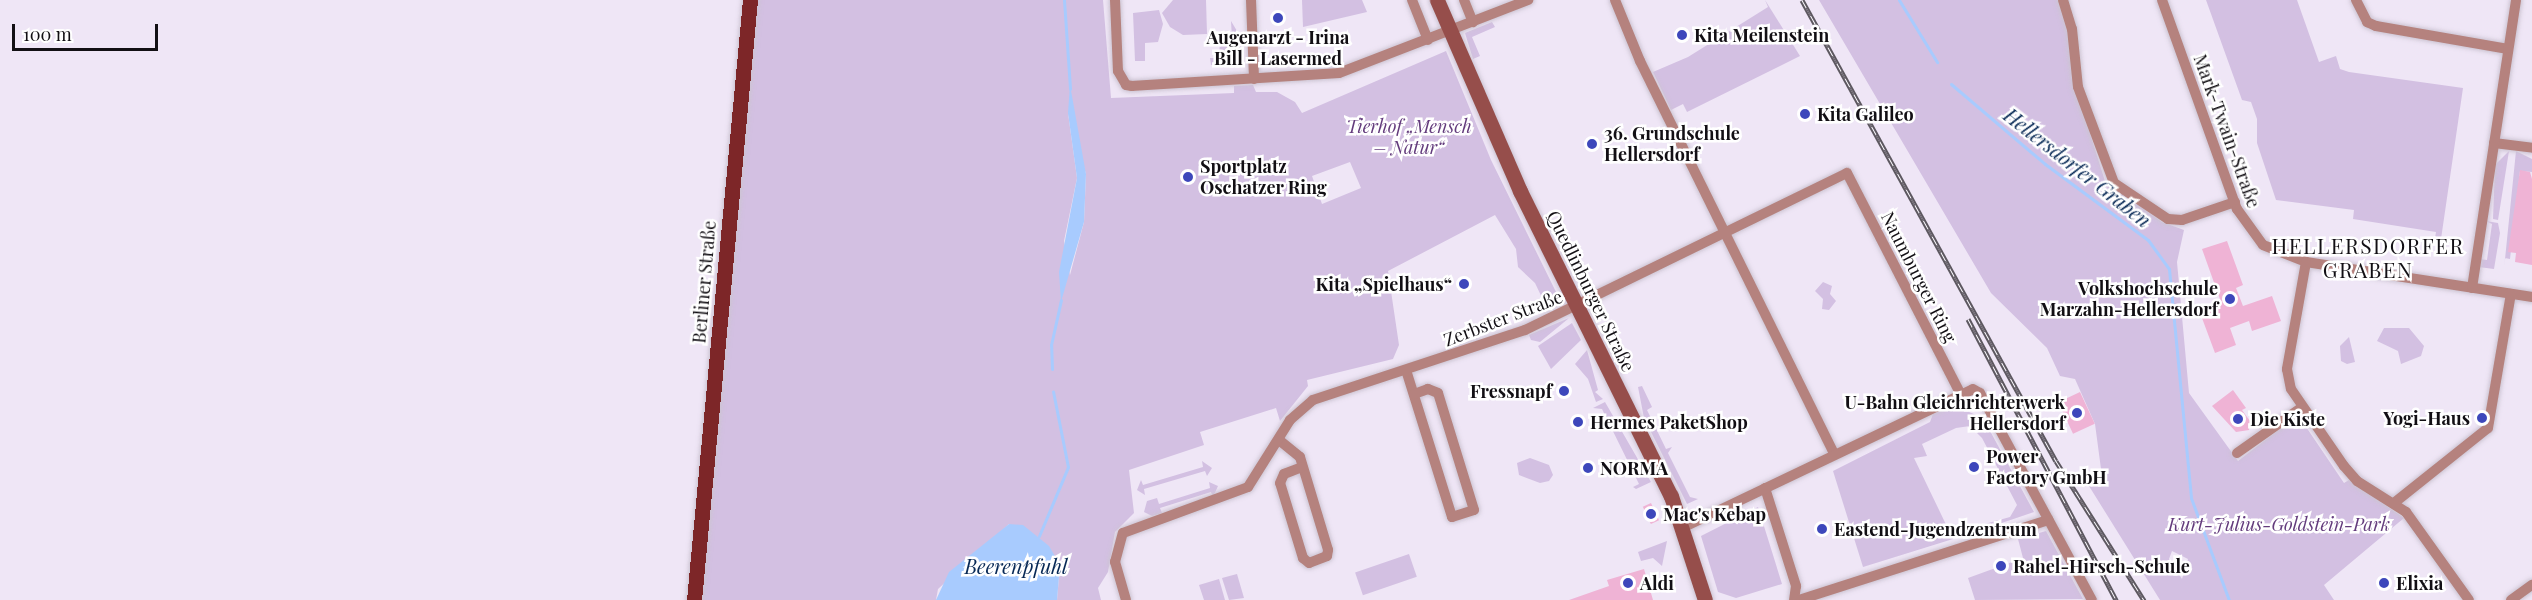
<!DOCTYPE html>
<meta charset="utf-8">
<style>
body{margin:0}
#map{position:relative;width:2532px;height:600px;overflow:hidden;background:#efe6f6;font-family:"Playfair Display",serif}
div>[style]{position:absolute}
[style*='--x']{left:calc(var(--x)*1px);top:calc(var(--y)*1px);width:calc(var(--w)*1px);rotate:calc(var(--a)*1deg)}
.green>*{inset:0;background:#d3c0e2;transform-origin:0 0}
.water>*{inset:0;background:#a8cbfe}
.stream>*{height:3px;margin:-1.5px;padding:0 1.5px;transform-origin:1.5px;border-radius:1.5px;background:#a8cbfe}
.building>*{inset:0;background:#efb3d5;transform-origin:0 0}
.roads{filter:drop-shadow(0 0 2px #ccc4d2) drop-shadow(0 0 2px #ccc4d2)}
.street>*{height:10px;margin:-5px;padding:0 5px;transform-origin:5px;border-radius:5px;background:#b5827e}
.secondary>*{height:15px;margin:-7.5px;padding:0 7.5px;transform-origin:7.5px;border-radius:7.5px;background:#964e4b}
.primary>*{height:15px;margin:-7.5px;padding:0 7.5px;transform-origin:7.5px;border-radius:7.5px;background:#7d2628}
.rail>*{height:5px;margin-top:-2.5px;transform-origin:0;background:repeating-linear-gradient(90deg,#fff 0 9px,#5d5860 0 18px);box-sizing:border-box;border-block:2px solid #5d5860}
.dots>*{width:16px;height:16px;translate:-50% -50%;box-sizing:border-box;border:3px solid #fff;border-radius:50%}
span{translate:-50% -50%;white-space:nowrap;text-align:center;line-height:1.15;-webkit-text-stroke:5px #fff;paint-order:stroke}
.poi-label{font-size:18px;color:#120f14;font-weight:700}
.left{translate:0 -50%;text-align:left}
.right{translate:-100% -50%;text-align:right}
.park-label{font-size:18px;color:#633b7c;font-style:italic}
.street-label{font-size:18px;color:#120f14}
.water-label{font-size:20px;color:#072855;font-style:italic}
.quarter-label{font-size:21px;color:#120f14;letter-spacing:1.5px}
.scale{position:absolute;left:12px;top:24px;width:146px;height:27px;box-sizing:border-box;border:3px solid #120f14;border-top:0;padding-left:8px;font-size:18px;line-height:21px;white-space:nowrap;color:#120f14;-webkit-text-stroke:4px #fff;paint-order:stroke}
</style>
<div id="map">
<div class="green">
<div style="clip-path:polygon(evenodd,756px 0,1103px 0,1111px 98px,1234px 93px,1234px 86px,1253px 85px,1256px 92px,1277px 92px,1295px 102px,1302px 113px,1446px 51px,1491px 160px,1559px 298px,1545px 304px,1535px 283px,1518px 267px,1516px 249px,1495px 215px,1388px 271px,1399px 345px,1393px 359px,1307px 380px,1308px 386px,1280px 421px,1276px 408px,1200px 432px,1204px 445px,1129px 470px,1134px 513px,1115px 532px,1108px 572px,1098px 588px,1101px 600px,1057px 600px,1060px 565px,1009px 524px,938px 589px,936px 600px,700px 600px,756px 0,1068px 113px,1086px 174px,1084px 222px,1070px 275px,1064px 241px,1077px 178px,1068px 113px,756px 0,1350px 162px,1361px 188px,1322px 204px,1312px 176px,1350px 162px)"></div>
<div style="clip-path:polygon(1173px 0,1206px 0,1207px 34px,1183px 35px,1170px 27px,1162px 13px)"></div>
<div style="clip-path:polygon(1302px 0,1362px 0,1367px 12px,1303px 27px)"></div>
<div style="clip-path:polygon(1765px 0,1800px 56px,1687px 112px,1683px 104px,1671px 110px,1653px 72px,1688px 57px,1768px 7px)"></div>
<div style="clip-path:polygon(evenodd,1819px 0,2060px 0,2071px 29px,2075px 86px,2105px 181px,2162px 222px,2184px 230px,2177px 262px,2189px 393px,2238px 461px,2295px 417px,2300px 418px,2344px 483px,2349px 480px,2404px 518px,2324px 585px,2334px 600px,2160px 600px,2084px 478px,2101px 469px,2095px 424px,2075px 379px,2060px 376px,2047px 348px,1991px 293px,1819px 0,2172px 551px,2188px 559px,2182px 579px,2169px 559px,2172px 551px)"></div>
<div style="clip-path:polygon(2206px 0,2297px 0,2319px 62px,2336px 56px,2340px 69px,2349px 72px,2463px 88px,2441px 239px,2435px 238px,2436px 232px,2353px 219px,2354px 210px,2276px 200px,2257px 143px,2257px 119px,2251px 102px,2242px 100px)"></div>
<div style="clip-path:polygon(1159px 10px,1163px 24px,1158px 42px,1145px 43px,1145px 61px,1135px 61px,1133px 13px)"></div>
<div style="clip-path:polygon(1231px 21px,1240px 36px,1241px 64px,1211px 65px,1210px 58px,1219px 58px,1220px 40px,1232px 39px)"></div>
<div style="clip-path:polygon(1492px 22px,1495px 27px,1472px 37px,1480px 56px,1473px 59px,1465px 33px)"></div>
<div style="clip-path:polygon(2509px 151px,2498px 220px,2493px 219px,2495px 165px)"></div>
<div style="clip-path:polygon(2516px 151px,2532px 159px,2532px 172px,2520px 171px,2510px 259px,2505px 258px,2504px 269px)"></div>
<div style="clip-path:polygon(2486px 221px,2498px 223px,2500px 233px,2494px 269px,2479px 267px,2480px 259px,2487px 260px,2492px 224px)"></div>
<div style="clip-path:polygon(1823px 282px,1832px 286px,1830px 294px,1836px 301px,1829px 310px,1822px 309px,1823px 299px,1815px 291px)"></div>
<div style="clip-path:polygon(1569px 318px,1540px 342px,1531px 340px,1529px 335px)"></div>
<div style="clip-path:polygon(1572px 323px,1581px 340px,1551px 369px,1538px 346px)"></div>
<div style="clip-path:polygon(2384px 328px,2409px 328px,2424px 346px,2421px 356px,2401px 364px,2398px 351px,2377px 341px)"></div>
<div style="clip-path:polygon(2349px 337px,2355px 362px,2347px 364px,2341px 361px,2340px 346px)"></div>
<div style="clip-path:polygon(1587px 350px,1598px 390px,1595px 392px,1603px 399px,1596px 402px,1588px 379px,1575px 364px)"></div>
<div style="clip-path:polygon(1642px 386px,1652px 407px,1647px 410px,1666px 449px,1672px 447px,1668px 453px,1690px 497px,1698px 499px,1687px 504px,1644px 418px,1638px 387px)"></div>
<div style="clip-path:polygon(1605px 402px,1651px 482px,1636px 489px,1633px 487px,1639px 484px,1602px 409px,1593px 408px)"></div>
<div style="clip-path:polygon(1953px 405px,1983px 418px,2034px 512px,1978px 531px,1981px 525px,2010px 517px,2017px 505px,1982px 438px,1970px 426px,1956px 428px,1922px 444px,1927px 456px,1914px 458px,1953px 539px,1863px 567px,1833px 471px,1930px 422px,1933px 414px)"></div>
<div style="clip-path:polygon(1530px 458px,1549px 465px,1553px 475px,1549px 481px,1540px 483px,1519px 475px,1517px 463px)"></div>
<div style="clip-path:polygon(1202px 461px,1212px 468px,1207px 476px,1205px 471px,1144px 489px,1145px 495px,1137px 490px,1141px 480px,1143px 485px,1203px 467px)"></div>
<div style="clip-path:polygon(1209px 482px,1218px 486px,1213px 497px,1211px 492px,1160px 508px,1162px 513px,1152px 516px,1144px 512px,1147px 501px,1157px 498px,1159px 504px,1210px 488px)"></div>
<div style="clip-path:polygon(1758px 507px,1782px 584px,1736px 598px,1718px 592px,1701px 536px)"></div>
<div style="clip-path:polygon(2046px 531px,2083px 599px,1975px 600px,1968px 578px,2023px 558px,2018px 539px)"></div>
<div style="clip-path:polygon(1667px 541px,1662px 566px,1653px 558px,1641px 561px,1638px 552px)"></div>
<div style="left:1409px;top:554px;width:24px;height:57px;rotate:71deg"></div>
<div style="clip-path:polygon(1237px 574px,1244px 598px,1229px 600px,1222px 578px)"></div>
<div style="clip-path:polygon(1219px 579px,1225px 600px,1204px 600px,1199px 585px)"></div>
</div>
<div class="water">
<div style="clip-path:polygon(1070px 85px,1086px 174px,1084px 222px,1061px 302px,1059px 272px,1077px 178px,1068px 113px)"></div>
<div style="clip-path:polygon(1009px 524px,1023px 525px,1049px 546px,1060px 565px,1057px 600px,936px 600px,949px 572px)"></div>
</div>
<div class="stream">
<div style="--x:1064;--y:0;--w:89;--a:86.1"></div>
<div style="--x:1899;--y:0;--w:73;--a:58.5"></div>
<div style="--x:1951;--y:84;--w:123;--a:40.4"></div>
<div style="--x:2045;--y:164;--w:128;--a:36.4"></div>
<div style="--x:2148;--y:240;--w:36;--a:54"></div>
<div style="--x:2169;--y:269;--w:230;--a:84.5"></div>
<div style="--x:2191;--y:498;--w:109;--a:69.6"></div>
<div style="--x:1052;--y:369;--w:24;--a:-92"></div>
<div style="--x:1051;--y:345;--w:46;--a:-77.5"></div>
<div style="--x:1039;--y:536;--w:75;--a:-67.2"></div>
<div style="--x:1068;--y:467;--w:77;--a:-101.2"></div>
</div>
<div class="building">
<div style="clip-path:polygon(2520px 170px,2530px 172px,2532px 179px,2532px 265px,2515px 262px,2516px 253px,2508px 252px)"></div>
<div style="clip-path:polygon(2227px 241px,2243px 285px,2236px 288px,2243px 306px,2272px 296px,2281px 321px,2252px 331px,2249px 321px,2230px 328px,2236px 345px,2215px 353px,2199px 310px,2221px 302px,2202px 249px)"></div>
<div style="clip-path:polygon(2233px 390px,2246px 408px,2242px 410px,2250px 421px,2249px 430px,2236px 432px,2212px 406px)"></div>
<div style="left:2080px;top:392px;width:35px;height:24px;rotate:65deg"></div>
<div style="left:1651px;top:503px;width:19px;height:9px;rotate:65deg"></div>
<div style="clip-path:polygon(1644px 569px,1653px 600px,1569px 600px,1609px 586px,1607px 580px)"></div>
</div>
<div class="roads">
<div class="street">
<div style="--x:1115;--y:0;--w:71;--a:87.6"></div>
<div style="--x:1118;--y:71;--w:16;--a:60"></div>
<div style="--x:1126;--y:85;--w:6;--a:9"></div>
<div style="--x:1132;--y:86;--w:207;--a:-3.6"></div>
<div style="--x:1339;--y:73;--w:203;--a:-21.1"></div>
<div style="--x:1251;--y:0;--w:79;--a:87.8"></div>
<div style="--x:1412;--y:0;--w:43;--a:68.2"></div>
<div style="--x:1464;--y:0;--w:24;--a:68"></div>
<div style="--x:1615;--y:0;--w:66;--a:67.7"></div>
<div style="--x:1640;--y:61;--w:438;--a:63.7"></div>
<div style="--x:2063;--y:0;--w:30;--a:73"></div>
<div style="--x:2072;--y:29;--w:58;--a:84.1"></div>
<div style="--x:2078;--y:87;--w:103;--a:69.4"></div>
<div style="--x:2114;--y:183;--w:65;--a:33.7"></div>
<div style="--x:2168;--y:219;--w:14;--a:4"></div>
<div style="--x:2182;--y:220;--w:56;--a:-18.8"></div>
<div style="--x:2162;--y:0;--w:222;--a:70.3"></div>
<div style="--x:2237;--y:209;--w:44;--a:54.2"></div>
<div style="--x:2263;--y:245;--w:46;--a:21.6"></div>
<div style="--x:2306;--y:262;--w:229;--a:8.8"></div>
<div style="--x:2356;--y:0;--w:25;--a:63"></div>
<div style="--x:2367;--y:22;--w:10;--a:24"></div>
<div style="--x:2376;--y:26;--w:134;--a:9.9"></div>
<div style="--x:2494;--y:143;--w:38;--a:7"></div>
<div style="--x:2306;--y:262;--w:109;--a:100.1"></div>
<div style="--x:2287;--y:369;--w:20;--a:79"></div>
<div style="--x:2291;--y:389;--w:93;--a:55.5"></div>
<div style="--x:2344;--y:466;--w:20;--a:49"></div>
<div style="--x:2357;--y:481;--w:58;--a:32.3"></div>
<div style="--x:2406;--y:512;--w:108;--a:54.4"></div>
<div style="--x:2472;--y:288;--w:291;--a:-81.3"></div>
<div style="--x:1406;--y:370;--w:154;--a:72.6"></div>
<div style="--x:1452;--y:517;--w:23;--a:-18"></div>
<div style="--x:1474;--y:510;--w:122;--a:-107.1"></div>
<div style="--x:1438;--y:393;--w:11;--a:-158"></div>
<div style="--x:1428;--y:389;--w:15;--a:160"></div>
<div style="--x:1279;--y:440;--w:27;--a:39"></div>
<div style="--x:1300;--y:457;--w:97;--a:73.2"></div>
<div style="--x:1328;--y:550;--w:6;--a:99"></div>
<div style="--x:1327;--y:556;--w:19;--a:159"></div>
<div style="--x:1309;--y:563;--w:8;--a:-140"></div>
<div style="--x:1303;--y:558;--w:78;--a:-107"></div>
<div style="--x:1280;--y:483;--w:10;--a:-66"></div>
<div style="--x:1284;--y:474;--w:19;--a:-21"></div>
<div style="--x:2237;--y:453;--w:78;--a:-35.1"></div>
<div style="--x:1765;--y:488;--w:103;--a:72.4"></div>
<div style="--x:1796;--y:586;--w:14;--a:98"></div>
<div style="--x:2394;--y:503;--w:120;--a:-38.6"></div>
<div style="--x:2488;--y:428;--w:136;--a:-80.3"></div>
<div style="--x:1682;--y:528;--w:322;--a:-25.5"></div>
<div style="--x:1973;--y:389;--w:8;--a:30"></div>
<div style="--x:1980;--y:393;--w:235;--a:61.6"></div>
<div style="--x:1126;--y:600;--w:40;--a:-106"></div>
<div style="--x:1115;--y:562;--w:30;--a:-75"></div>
<div style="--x:1123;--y:533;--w:133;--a:-20.2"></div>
<div style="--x:1248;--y:487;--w:79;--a:-57.9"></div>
<div style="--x:1290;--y:420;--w:30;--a:-41"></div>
<div style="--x:1313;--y:400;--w:223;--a:-18.3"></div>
<div style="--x:1525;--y:330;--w:358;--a:-26"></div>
<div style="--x:1847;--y:173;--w:247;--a:62.8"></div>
<div style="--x:1799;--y:600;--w:262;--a:-17.8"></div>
<div style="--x:2511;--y:600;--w:26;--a:-36"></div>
</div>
<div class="secondary">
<div style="--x:1437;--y:0;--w:208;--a:66.5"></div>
<div style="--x:1520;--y:191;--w:340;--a:63.7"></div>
<div style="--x:1671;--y:496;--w:109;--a:71.9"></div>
</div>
<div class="primary">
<div style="--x:694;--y:600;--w:603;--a:-84.67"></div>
</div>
</div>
<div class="rail">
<div style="--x:1802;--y:0;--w:526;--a:61.15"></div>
<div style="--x:2056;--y:461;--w:165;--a:57.7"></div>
<div style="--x:1968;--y:319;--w:318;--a:62.2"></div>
</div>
<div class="dots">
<div style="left:1278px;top:18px;background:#3d47bb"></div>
<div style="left:1682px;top:35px;background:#3d47bb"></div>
<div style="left:1805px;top:114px;background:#3d47bb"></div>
<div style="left:1592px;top:144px;background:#3d47bb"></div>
<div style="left:1188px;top:177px;background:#3d47bb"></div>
<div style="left:1464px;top:284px;background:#3d47bb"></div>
<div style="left:2230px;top:299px;background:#3d47bb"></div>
<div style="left:1564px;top:391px;background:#3d47bb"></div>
<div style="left:2077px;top:413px;background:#3d47bb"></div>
<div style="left:2482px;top:418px;background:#3d47bb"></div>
<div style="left:2238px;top:419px;background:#3d47bb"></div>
<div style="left:1578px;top:422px;background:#3d47bb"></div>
<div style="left:1974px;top:467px;background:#3d47bb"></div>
<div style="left:1588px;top:468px;background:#3d47bb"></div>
<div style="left:1651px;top:514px;background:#3d47bb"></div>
<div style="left:1822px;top:529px;background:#3d47bb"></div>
<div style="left:2001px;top:566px;background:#3d47bb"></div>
<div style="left:1628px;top:583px;background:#3d47bb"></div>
<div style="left:2384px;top:583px;background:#3d47bb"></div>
</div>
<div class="poi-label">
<span class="left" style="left:1694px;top:35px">Kita Meilenstein</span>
<span style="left:1278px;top:48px">Augenarzt - Irina<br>Bill - Lasermed</span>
<span class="left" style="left:1817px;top:114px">Kita Galileo</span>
<span class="left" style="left:1604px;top:144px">36. Grundschule<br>Hellersdorf</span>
<span class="left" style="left:1200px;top:177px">Sportplatz<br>Oschatzer Ring</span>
<span class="right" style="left:1452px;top:284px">Kita „Spielhaus“</span>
<span class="right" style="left:2218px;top:299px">Volkshochschule<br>Marzahn-Hellersdorf</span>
<span class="right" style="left:1552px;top:391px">Fressnapf</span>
<span class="right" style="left:2065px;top:413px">U-Bahn Gleichrichterwerk<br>Hellersdorf</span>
<span class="right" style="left:2470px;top:418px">Yogi-Haus</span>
<span class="left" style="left:2250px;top:419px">Die Kiste</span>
<span class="left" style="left:1590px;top:422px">Hermes PaketShop</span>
<span class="left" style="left:1986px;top:467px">Power<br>Factory GmbH</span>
<span class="left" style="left:1600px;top:468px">NORMA</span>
<span class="left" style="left:1663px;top:514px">Mac's Kebap</span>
<span class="left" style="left:1834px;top:529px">Eastend-Jugendzentrum</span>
<span class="left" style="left:2013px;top:566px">Rahel-Hirsch-Schule</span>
<span class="left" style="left:1640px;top:583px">Aldi</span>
<span class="left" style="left:2396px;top:583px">Elixia</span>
</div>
<div class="park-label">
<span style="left:1409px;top:137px">Tierhof „Mensch<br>– Natur“</span>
<span style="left:2279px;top:524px">Kurt-Julius-Goldstein-Park</span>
</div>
<div class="street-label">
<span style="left:2227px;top:131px;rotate:70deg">Mark-Twain-Straße</span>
<span style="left:1919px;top:277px;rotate:63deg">Naumburger Ring</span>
<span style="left:704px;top:282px;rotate:-85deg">Berliner Straße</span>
<span style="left:1591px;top:291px;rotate:64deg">Quedlinburger Straße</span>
<span style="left:1503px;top:318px;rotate:-21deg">Zerbster Straße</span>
</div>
<div class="water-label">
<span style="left:2078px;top:167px;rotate:38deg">Hellersdorfer Graben</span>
<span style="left:1016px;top:565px">Beerenpfuhl</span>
</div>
<div class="quarter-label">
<span style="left:2368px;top:257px">HELLERSDORFER<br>GRABEN</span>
</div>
<div class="scale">100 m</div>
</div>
